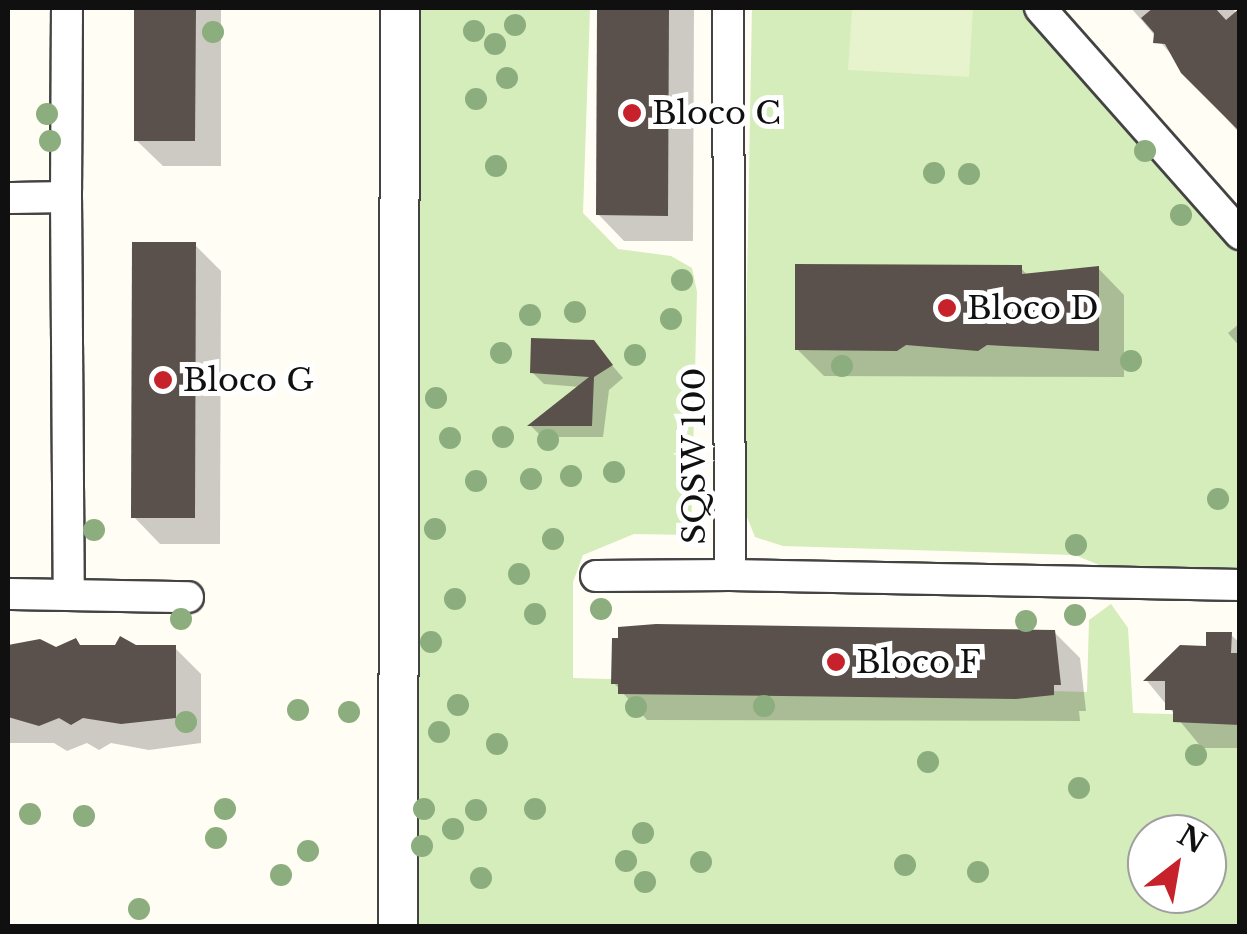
<!DOCTYPE html>
<style>
body{margin:0}
#map{position:relative;width:1247px;height:934px;overflow:hidden;background:#fffdf4;font-family:"Libre Baskerville",serif}
div>[style]{position:absolute}
.green>*{inset:0;background:#d5ecbb}
.pitch>*{inset:0;background:#e6f3cd}
.shadow>*{inset:0;background:#0003}
.building>*{inset:0;background:#5a514c}
.roads{filter:drop-shadow(2px 0 #434343) drop-shadow(-2px 0 #434343) drop-shadow(0 2px #434343) drop-shadow(0 -2px #434343)}
.minor>*{height:30px;margin:-15px;padding:0 15px;transform-origin:15px;border-radius:15px;background:#fff}
.tertiary>*{height:38px;margin:-19px;padding:0 19px;transform-origin:19px;border-radius:19px;background:#fff}
.trees>*{width:22px;height:22px;margin:-11px;border-radius:50%;background:#8cad7e}
.dots>*{width:28px;height:28px;translate:-50% -50%;box-sizing:border-box;border:5px solid #fff;border-radius:50%}
span{translate:-50% -50%;white-space:nowrap;text-align:center;line-height:1.15;-webkit-text-stroke:10px #fff;paint-order:stroke}
.poi-label{font-size:32px;color:#101010}
.left{translate:0 -50%;text-align:left}
.street-label{font-size:32px;color:#101010}
.frame{position:absolute;inset:0;border:10px solid #101010;pointer-events:none}
.north{position:absolute;left:1127px;top:814px;width:100px;height:100px;box-sizing:border-box;background:#fff;border:2px solid #9f9f9f;border-radius:50%;rotate:31deg;font-size:28px;font-weight:700;line-height:40px;text-align:center;color:#101010}
.north::after{content:'';display:block;margin:auto;width:35px;height:45px;background:#c7222b;clip-path:polygon(50% 0,100% 100%,50% 72%,0 100%)}
</style>
<div id="map">
<div class="green">
<i style="clip-path:polygon(evenodd,416px 8px,590px 8px,583px 213px,618px 249px,671px 256px,692px 268px,697px 292px,691px 535px,634px 534px,583px 555px,573px 582px,573px 678px,1087px 692px,1089px 620px,1111px 604px,1128px 628px,1133px 713px,1239px 716px,1239px 926px,410px 926px,416px 8px,1147px 834px,1207px 834px,1207px 894px,1147px 894px,1147px 834px)"></i>
<i style="clip-path:polygon(752px 8px,1031px 8px,1239px 251px,1239px 574px,1116px 572px,1075px 555px,783px 546px,755px 537px,743px 507px)"></i>
</div>
<div class="pitch">
<i style="clip-path:polygon(852px 8px,973px 8px,969px 77px,848px 70px)"></i>
</div>
<div class="shadow">
<i style="clip-path:polygon(137px 8px,221px 8px,221px 166px,163px 166px,136px 140px)"></i>
<i style="clip-path:polygon(599px 8px,694px 8px,693px 241px,624px 241px,598px 214px)"></i>
<i style="clip-path:polygon(1131px 8px,1232px 8px,1240px 17px,1240px 134px)"></i>
<i style="clip-path:polygon(194px 244px,221px 271px,220px 544px,160px 544px,134px 517px)"></i>
<i style="clip-path:polygon(1021px 268px,1028px 276px,1098px 268px,1124px 295px,1124px 377px,824px 376px,797px 349px)"></i>
<i style="clip-path:polygon(1240px 323px,1240px 347px,1228px 333px)"></i>
<i style="clip-path:polygon(593px 343px,623px 378px,609px 390px,603px 437px,542px 437px,531px 426px,580px 387px,544px 384px,532px 372px)"></i>
<i style="clip-path:polygon(1016px 629px,1054px 632px,1080px 658px,1086px 711px,1079px 711px,1080px 721px,647px 720px,614px 683px,620px 630px)"></i>
<i style="clip-path:polygon(1231px 635px,1240px 643px,1240px 748px,1202px 748px,1147px 681px,1181px 648px,1208px 648px)"></i>
<i style="clip-path:polygon(8px 647px,175px 648px,201px 674px,201px 743px,149px 750px,111px 743px,99px 750px,87px 743px,67px 751px,54px 743px,8px 743px)"></i>
</div>
<div class="building">
<i style="clip-path:polygon(134px 8px,196px 8px,195px 141px,134px 141px)"></i>
<i style="clip-path:polygon(597px 8px,669px 8px,668px 216px,596px 215px)"></i>
<i style="clip-path:polygon(1153px 8px,1215px 8px,1226px 20px,1240px 8px,1240px 132px,1181px 73px,1165px 44px,1153px 43px,1154px 33px,1141px 18px)"></i>
<i style="clip-path:polygon(132px 242px,196px 242px,195px 518px,131px 518px)"></i>
<i style="clip-path:polygon(795px 264px,1022px 265px,1022px 274px,1099px 266px,1099px 351px,987px 345px,978px 351px,906px 345px,897px 351px,795px 350px)"></i>
<i style="clip-path:polygon(531px 338px,594px 340px,613px 365px,594px 377px,592px 426px,527px 426px,589px 377px,530px 373px)"></i>
<i style="clip-path:polygon(656px 624px,1055px 630px,1061px 685px,1054px 685px,1054px 695px,1016px 699px,618px 694px,618px 684px,611px 684px,612px 638px,618px 638px,618px 627px)"></i>
<i style="clip-path:polygon(1206px 632px,1232px 632px,1231px 653px,1240px 653px,1240px 725px,1173px 722px,1173px 710px,1165px 710px,1165px 681px,1143px 681px,1180px 645px,1206px 646px)"></i>
<i style="clip-path:polygon(120px 636px,136px 645px,176px 645px,176px 718px,121px 724px,83px 718px,71px 725px,59px 718px,39px 726px,8px 717px,8px 645px,40px 639px,56px 647px,76px 638px,80px 645px,115px 645px)"></i>
</div>
<div class="roads">
<div class="minor">
<i style="left:728px;top:8px;width:567px;rotate:89.8deg"></i>
<i style="left:730px;top:575px;width:510px;rotate:1.12deg"></i>
<i style="left:1040px;top:8px;width:302px;rotate:48.5deg"></i>
<i style="left:66px;top:197px;width:398px;rotate:89.6deg"></i>
<i style="left:8px;top:198px;width:58px;rotate:-1deg"></i>
<i style="left:66px;top:197px;width:189px;rotate:-89.7deg"></i>
<i style="left:596px;top:576px;width:134px;rotate:-0.4deg"></i>
<i style="left:8px;top:594px;width:180px;rotate:1deg"></i>
</div>
<div class="tertiary">
<i style="left:398px;top:926px;width:918px;rotate:-89.88deg"></i>
</div>
</div>
<div class="trees">
<i style="left:515px;top:25px"></i>
<i style="left:474px;top:31px"></i>
<i style="left:213px;top:32px"></i>
<i style="left:495px;top:44px"></i>
<i style="left:507px;top:78px"></i>
<i style="left:476px;top:99px"></i>
<i style="left:47px;top:114px"></i>
<i style="left:50px;top:141px"></i>
<i style="left:1145px;top:151px"></i>
<i style="left:496px;top:166px"></i>
<i style="left:934px;top:173px"></i>
<i style="left:969px;top:174px"></i>
<i style="left:1181px;top:215px"></i>
<i style="left:682px;top:280px"></i>
<i style="left:575px;top:312px"></i>
<i style="left:530px;top:315px"></i>
<i style="left:671px;top:319px"></i>
<i style="left:501px;top:353px"></i>
<i style="left:635px;top:355px"></i>
<i style="left:1131px;top:361px"></i>
<i style="left:842px;top:366px"></i>
<i style="left:436px;top:398px"></i>
<i style="left:503px;top:437px"></i>
<i style="left:450px;top:438px"></i>
<i style="left:548px;top:440px"></i>
<i style="left:614px;top:472px"></i>
<i style="left:571px;top:476px"></i>
<i style="left:531px;top:479px"></i>
<i style="left:476px;top:481px"></i>
<i style="left:1218px;top:499px"></i>
<i style="left:435px;top:529px"></i>
<i style="left:94px;top:530px"></i>
<i style="left:553px;top:539px"></i>
<i style="left:1076px;top:545px"></i>
<i style="left:519px;top:574px"></i>
<i style="left:455px;top:599px"></i>
<i style="left:601px;top:609px"></i>
<i style="left:535px;top:614px"></i>
<i style="left:1075px;top:615px"></i>
<i style="left:181px;top:619px"></i>
<i style="left:1026px;top:621px"></i>
<i style="left:431px;top:642px"></i>
<i style="left:458px;top:705px"></i>
<i style="left:764px;top:706px"></i>
<i style="left:636px;top:707px"></i>
<i style="left:298px;top:710px"></i>
<i style="left:349px;top:712px"></i>
<i style="left:186px;top:722px"></i>
<i style="left:439px;top:732px"></i>
<i style="left:497px;top:744px"></i>
<i style="left:1196px;top:755px"></i>
<i style="left:928px;top:762px"></i>
<i style="left:1079px;top:788px"></i>
<i style="left:225px;top:809px"></i>
<i style="left:424px;top:809px"></i>
<i style="left:535px;top:809px"></i>
<i style="left:476px;top:810px"></i>
<i style="left:30px;top:814px"></i>
<i style="left:84px;top:816px"></i>
<i style="left:453px;top:829px"></i>
<i style="left:643px;top:833px"></i>
<i style="left:216px;top:838px"></i>
<i style="left:422px;top:846px"></i>
<i style="left:308px;top:851px"></i>
<i style="left:626px;top:861px"></i>
<i style="left:701px;top:862px"></i>
<i style="left:905px;top:865px"></i>
<i style="left:978px;top:872px"></i>
<i style="left:281px;top:875px"></i>
<i style="left:481px;top:878px"></i>
<i style="left:645px;top:882px"></i>
<i style="left:139px;top:909px"></i>
</div>
<div class="dots">
<i style="left:632px;top:113px;background:#c7222b"></i>
<i style="left:947px;top:308px;background:#c7222b"></i>
<i style="left:163px;top:380px;background:#c7222b"></i>
<i style="left:836px;top:662px;background:#c7222b"></i>
</div>
<div class="poi-label">
<span class="left" style="left:652px;top:113px">Bloco C</span>
<span class="left" style="left:967px;top:308px">Bloco D</span>
<span class="left" style="left:183px;top:380px">Bloco G</span>
<span class="left" style="left:856px;top:662px">Bloco F</span>
</div>
<div class="street-label">
<span style="left:694px;top:456px;rotate:-90deg">SQSW 100</span>
</div>
<div class="frame"></div>
<div class="north">N</div>
</div>
